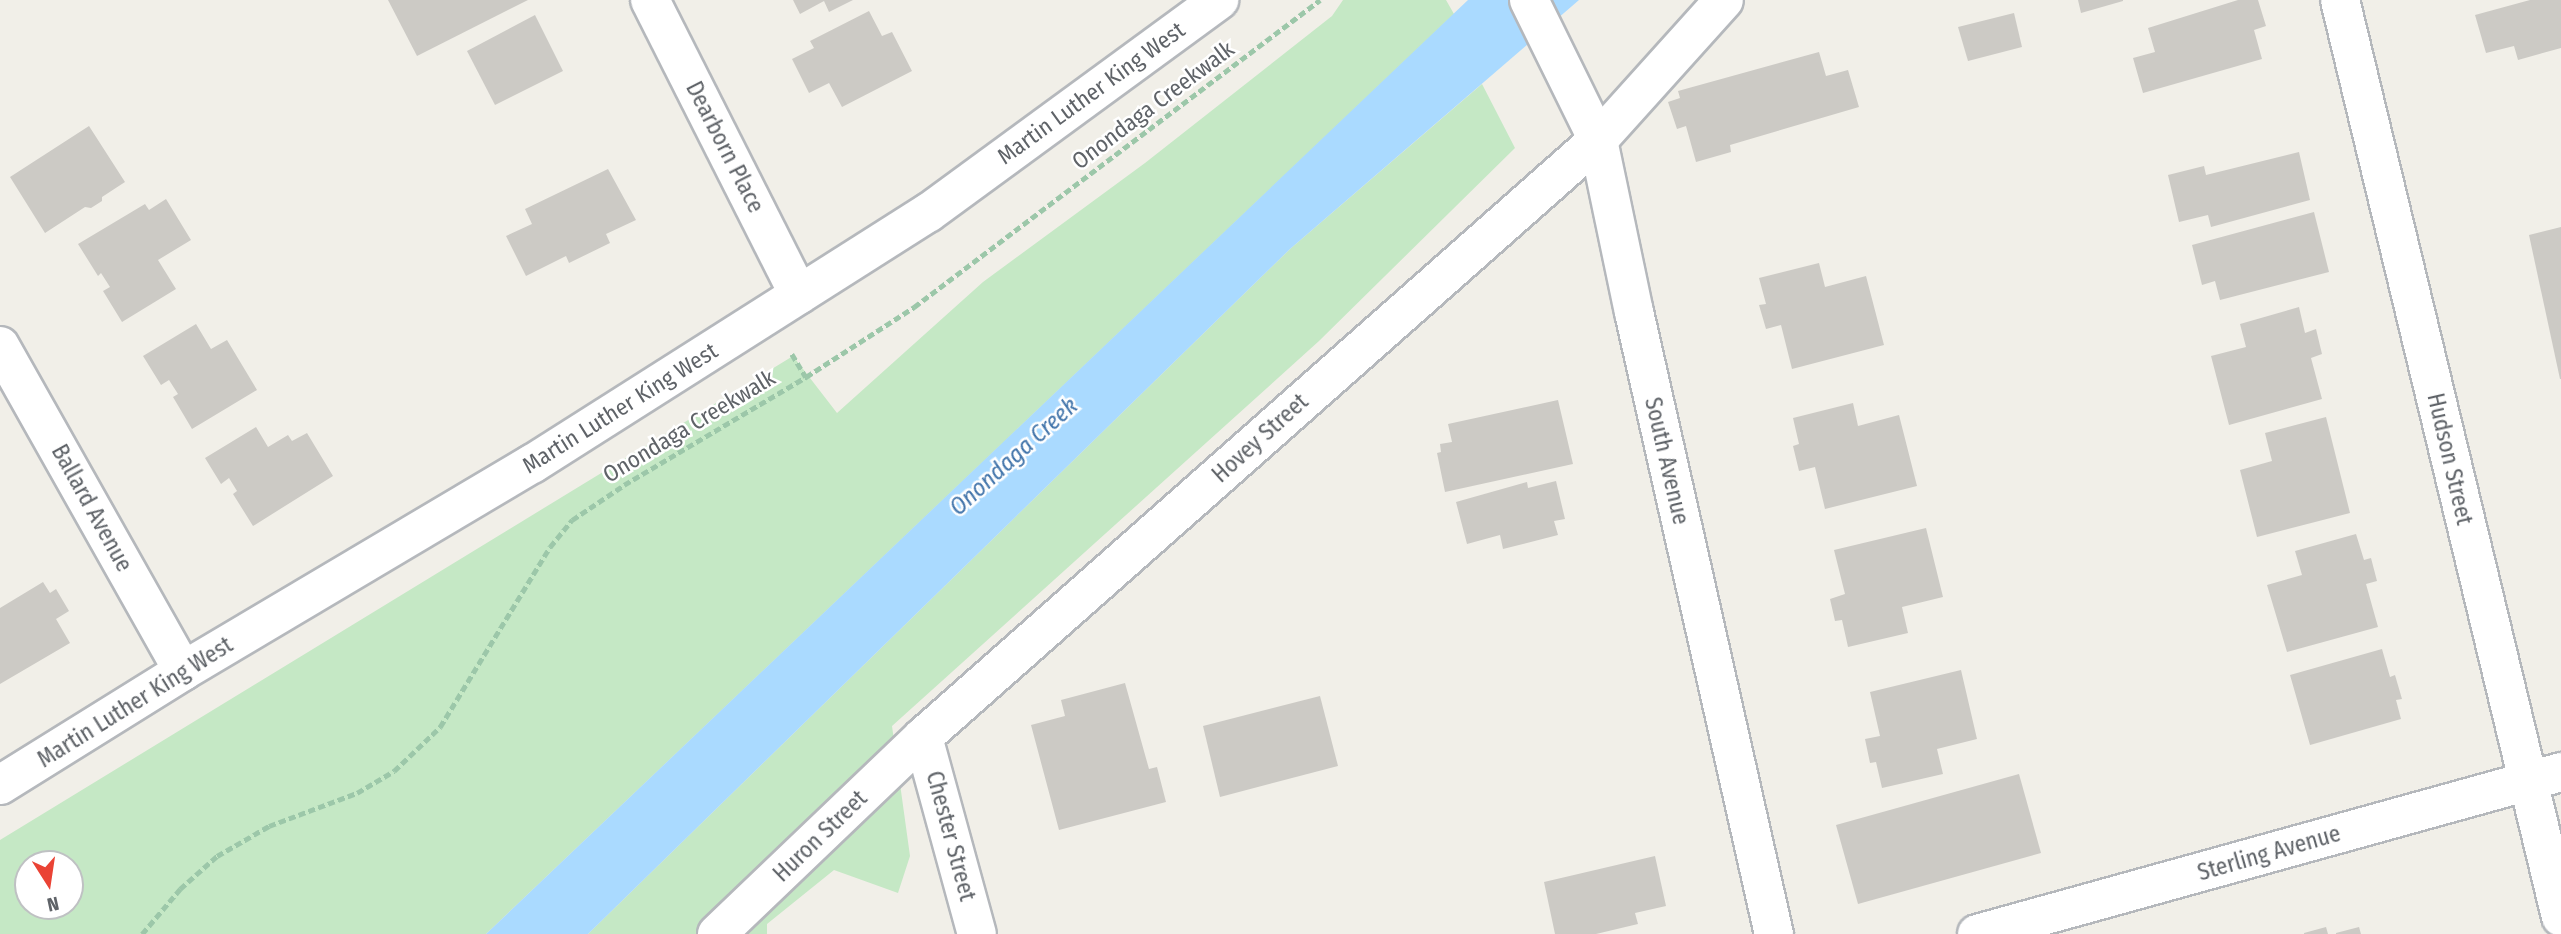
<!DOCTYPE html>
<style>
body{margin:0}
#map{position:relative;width:2561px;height:934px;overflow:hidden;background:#f1efe8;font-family:"Fira Sans Condensed",sans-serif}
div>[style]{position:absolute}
.green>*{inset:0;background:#c5e8c5}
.water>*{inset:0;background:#aadaff}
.building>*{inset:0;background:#cccac5}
.path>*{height:4.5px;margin-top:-2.25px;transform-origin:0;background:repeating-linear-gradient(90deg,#9cc7a9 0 7px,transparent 0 10.5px)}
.roads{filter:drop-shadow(2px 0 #b5b8bc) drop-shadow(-2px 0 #b5b8bc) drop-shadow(0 2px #b5b8bc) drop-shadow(0 -2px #b5b8bc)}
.minor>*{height:38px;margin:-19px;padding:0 19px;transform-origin:19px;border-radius:19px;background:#fff}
.secondary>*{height:38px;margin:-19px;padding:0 19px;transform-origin:19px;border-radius:19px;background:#fff}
span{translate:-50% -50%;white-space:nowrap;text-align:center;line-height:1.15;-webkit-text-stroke:5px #fff;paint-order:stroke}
.street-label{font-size:23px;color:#5f6368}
.water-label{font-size:24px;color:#4174aa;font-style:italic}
.north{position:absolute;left:14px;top:850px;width:70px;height:70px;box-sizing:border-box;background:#fff;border:2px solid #bfc1c3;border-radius:50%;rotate:168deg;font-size:19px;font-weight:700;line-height:28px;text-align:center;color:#5f6368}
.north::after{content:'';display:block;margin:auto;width:24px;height:32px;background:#ea4335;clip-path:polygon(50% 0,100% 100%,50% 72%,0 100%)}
</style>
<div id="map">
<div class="green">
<i style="clip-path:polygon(evenodd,1343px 0,1446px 0,1454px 14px,486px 934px,0 934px,0 840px,793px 356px,837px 413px,983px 282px,1145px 163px,1332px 16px,1343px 0,28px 864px,70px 864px,70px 906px,28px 906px,28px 864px)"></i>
<i style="clip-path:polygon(1482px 84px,1515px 148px,1319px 341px,892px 726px,910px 856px,898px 893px,834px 870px,767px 924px,767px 934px,588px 934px,1290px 249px)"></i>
</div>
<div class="water">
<i style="clip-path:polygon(1468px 0,1579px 0,1290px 249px,588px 934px,486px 934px)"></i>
</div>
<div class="building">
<i style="clip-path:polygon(388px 0,528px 0,417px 56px)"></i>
<i style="clip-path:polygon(793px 0,853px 0,829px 12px,824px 1px,800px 14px)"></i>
<i style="clip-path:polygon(2078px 0,2123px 0,2123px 1px,2081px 13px)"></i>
<i style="clip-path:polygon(2238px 0,2258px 0,2266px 26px,2254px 30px,2262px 59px,2143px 93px,2133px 58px,2155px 52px,2148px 28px)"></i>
<i style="clip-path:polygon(2530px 0,2561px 0,2561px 48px,2518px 60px,2514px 46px,2486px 53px,2475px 15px)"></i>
<i style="clip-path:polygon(869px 11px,882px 36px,892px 32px,912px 71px,842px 107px,829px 83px,809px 93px,792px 59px,814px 48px,810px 41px)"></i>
<i style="clip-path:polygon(2014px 13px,2022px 47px,1968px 61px,1958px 27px)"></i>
<i style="clip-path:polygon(535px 15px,563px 71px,495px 105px,467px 51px)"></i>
<i style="clip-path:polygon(1819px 52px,1826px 76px,1848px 70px,1859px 107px,1730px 145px,1731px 152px,1696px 162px,1686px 126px,1677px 129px,1668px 102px,1680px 98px,1678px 91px)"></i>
<i style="clip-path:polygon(89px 126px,125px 182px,102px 197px,102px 201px,91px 208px,85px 207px,45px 233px,10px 177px)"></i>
<i style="clip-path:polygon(2299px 152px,2310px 200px,2211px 227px,2208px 215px,2179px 222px,2168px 175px,2204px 166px,2206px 175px)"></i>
<i style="clip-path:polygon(608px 169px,636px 220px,606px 234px,610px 243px,569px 263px,566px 256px,526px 276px,506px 236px,532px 224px,525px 209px)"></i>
<i style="clip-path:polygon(166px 199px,191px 240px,158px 260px,176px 289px,122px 322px,103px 291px,110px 287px,101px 273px,98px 276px,78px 244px,145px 204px,149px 210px)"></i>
<i style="clip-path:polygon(2314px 212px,2329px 272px,2220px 300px,2215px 281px,2202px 285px,2192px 245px)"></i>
<i style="clip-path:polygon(2561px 227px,2561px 379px,2560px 379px,2529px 235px)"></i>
<i style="clip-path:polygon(1819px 263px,1825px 287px,1866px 276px,1884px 345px,1792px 369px,1781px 325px,1766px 329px,1759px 305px,1766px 304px,1759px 278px)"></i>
<i style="clip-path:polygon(2299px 307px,2305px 333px,2316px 329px,2322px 354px,2311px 358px,2322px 399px,2229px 425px,2211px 356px,2246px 347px,2240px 324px)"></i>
<i style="clip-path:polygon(196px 324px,211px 349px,227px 340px,257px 390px,192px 429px,173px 397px,178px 394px,169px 380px,161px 385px,143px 356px)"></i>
<i style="clip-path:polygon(1558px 400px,1573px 464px,1445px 492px,1437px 453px,1441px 452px,1440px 444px,1452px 442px,1448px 424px)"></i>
<i style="clip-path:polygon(1853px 403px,1858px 426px,1899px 415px,1917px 486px,1825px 509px,1815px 467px,1799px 471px,1793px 446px,1799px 444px,1793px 418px)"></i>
<i style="clip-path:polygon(2326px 417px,2350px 513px,2257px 537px,2240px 470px,2272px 461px,2265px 433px)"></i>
<i style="clip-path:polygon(256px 427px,268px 447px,288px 435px,292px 441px,307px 433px,333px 476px,253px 526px,233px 494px,237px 491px,229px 478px,221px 484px,205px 458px)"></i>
<i style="clip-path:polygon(1556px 481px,1565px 519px,1554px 521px,1558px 535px,1503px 549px,1500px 535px,1467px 544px,1456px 502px,1527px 482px,1528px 488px)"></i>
<i style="clip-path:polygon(1926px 528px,1943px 597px,1902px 607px,1908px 633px,1848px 647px,1842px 620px,1835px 621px,1830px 599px,1845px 594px,1834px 550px)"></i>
<i style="clip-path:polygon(2356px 534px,2364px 560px,2371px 558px,2377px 581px,2366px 584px,2378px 627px,2287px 652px,2267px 585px,2302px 575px,2295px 551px)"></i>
<i style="clip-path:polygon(43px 582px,50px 593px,56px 589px,69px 611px,56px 619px,70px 643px,0 684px,0 608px)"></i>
<i style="clip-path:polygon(2382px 649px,2390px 677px,2395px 675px,2402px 699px,2396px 700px,2401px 719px,2310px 745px,2290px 675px)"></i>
<i style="clip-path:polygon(1961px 670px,1977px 739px,1937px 749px,1943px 774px,1882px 788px,1876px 762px,1870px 763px,1865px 739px,1880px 736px,1870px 692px)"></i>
<i style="clip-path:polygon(1125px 683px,1149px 769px,1157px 767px,1166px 802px,1059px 830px,1031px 725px,1065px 716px,1061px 700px)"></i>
<i style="clip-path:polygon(1320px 696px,1338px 766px,1220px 797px,1203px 726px)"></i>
<i style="clip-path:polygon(2019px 774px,2041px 853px,1858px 904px,1836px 825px)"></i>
<i style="clip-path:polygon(1655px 856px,1666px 906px,1635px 913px,1638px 924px,1596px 934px,1555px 934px,1544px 882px)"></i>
<i style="clip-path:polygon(2326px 927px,2328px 934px,2304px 934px,2304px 933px)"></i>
<i style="clip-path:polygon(2359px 927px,2361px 934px,2336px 934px,2336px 933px)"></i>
</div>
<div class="path">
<i style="left:792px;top:354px;width:27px;rotate:59deg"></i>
<i style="left:142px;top:934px;width:59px;rotate:-49.8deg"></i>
<i style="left:180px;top:889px;width:50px;rotate:-41.7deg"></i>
<i style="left:217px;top:856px;width:60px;rotate:-30deg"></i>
<i style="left:269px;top:826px;width:94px;rotate:-20.6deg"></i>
<i style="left:357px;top:793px;width:43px;rotate:-30.7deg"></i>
<i style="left:394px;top:771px;width:64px;rotate:-43.7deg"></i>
<i style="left:440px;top:727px;width:211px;rotate:-58.6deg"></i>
<i style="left:550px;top:547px;width:35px;rotate:-51deg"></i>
<i style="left:572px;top:520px;width:63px;rotate:-33.9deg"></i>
<i style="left:624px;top:485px;width:212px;rotate:-30.7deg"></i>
<i style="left:806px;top:377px;width:129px;rotate:-32.9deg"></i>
<i style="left:914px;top:307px;width:509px;rotate:-37.1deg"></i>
</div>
<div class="roads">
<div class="minor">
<i style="left:650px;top:0;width:330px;rotate:63.2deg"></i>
<i style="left:2340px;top:0;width:943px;rotate:76.45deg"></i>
<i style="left:0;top:346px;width:373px;rotate:60.6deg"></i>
<i style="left:923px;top:737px;width:204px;rotate:74.7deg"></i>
<i style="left:0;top:785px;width:216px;rotate:-31.9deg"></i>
<i style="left:183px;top:671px;width:406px;rotate:-30.7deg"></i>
<i style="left:532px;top:464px;width:469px;rotate:-32.4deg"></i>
<i style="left:928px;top:213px;width:361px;rotate:-36.2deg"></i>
<i style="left:717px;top:934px;width:285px;rotate:-43.7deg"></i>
<i style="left:923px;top:737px;width:901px;rotate:-41.49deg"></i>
<i style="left:1598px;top:140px;width:188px;rotate:-48deg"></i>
<i style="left:1977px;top:934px;width:606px;rotate:-15.5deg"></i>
</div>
<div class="secondary">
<i style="left:1529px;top:0;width:156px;rotate:63.8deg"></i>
<i style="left:1598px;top:140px;width:176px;rotate:78.2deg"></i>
<i style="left:1634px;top:312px;width:638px;rotate:77.32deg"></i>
</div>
</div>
<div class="street-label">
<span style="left:1091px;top:93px;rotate:-36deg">Martin Luther King West</span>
<span style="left:1153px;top:105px;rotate:-37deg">Onondaga Creekwalk</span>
<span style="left:725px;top:147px;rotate:63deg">Dearborn Place</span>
<span style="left:620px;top:408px;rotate:-32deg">Martin Luther King West</span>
<span style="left:689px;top:426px;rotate:-31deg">Onondaga Creekwalk</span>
<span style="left:1260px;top:438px;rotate:-42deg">Hovey Street</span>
<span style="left:2450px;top:459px;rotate:77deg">Hudson Street</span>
<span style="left:1667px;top:461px;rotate:77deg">South Avenue</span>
<span style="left:92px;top:508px;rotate:61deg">Ballard Avenue</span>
<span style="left:135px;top:702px;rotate:-32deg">Martin Luther King West</span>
<span style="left:820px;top:836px;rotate:-44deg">Huron Street</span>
<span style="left:951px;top:836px;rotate:75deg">Chester Street</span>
<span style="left:2269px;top:853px;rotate:-16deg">Sterling Avenue</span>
</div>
<div class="water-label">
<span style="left:1014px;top:457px;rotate:-42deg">Onondaga Creek</span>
</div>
<div class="north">N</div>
</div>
